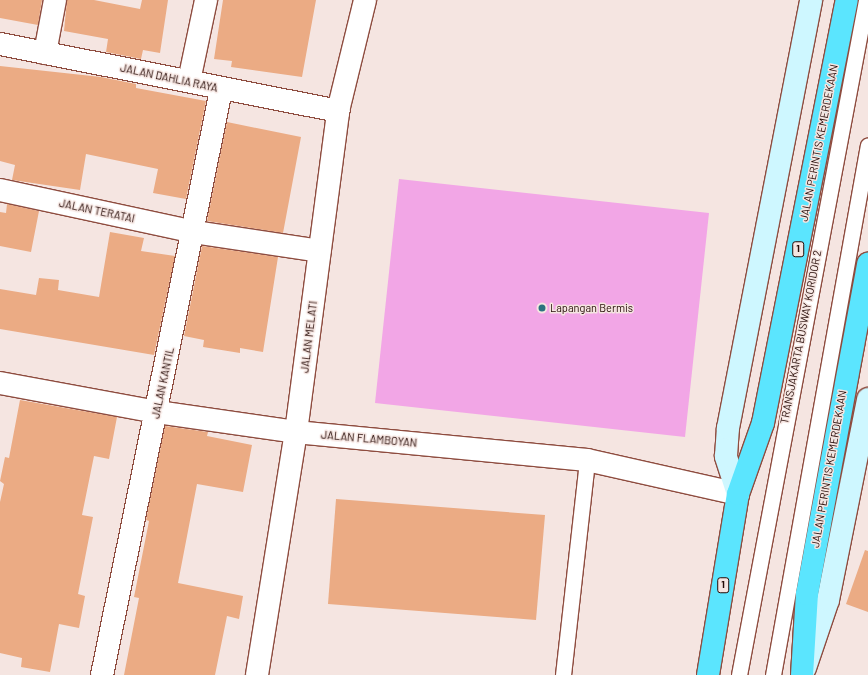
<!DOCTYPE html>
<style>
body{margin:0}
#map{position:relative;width:868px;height:675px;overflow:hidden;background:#f5e5e1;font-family:Barlow,sans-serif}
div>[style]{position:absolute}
.green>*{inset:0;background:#f2a6e6}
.building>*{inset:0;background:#ebab84}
.roads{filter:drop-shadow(1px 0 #8e4c3f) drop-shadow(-1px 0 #8e4c3f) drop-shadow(0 1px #8e4c3f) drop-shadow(0 -1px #8e4c3f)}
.lane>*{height:15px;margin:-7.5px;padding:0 7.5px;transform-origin:7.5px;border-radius:7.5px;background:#fff}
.street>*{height:22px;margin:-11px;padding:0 11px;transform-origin:11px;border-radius:11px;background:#fff}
.secondary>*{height:22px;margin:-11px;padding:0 11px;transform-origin:11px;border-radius:11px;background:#cef7ff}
.highway>*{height:22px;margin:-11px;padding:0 11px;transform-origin:11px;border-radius:11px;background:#5be5fe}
.dots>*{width:11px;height:11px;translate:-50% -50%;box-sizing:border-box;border:2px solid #f5e5e1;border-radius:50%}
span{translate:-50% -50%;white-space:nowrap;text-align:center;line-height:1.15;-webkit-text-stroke:3px #f5e5e1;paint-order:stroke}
.shield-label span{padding:1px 3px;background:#f5e5e1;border:1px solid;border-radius:3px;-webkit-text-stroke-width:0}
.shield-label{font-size:10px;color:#240a06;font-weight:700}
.street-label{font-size:11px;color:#240a06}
.poi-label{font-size:11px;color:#240a06}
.left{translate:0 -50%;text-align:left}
</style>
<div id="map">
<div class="green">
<i style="clip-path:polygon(399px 179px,709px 213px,685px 437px,375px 403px)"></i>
</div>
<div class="building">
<i style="clip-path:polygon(0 0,42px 0,38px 25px,0 18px)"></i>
<i style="clip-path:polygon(67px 0,94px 0,140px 9px,142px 0,168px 0,160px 53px,143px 50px,141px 59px,106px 52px,108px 39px,64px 31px)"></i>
<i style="clip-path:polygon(223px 0,316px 0,302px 77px,231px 67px,232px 61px,214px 59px)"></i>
<i style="clip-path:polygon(0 66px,101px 77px,136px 84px,136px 88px,206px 101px,186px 199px,153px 193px,158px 169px,86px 154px,80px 190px,12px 180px,15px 165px,0 161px)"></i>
<i style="clip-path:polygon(227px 122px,301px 137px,283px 233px,207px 221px)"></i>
<i style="clip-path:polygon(7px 204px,39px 211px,31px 252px,0 246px,0 212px,6px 213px)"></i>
<i style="clip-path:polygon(110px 232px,144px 238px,141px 251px,175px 256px,154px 355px,0 329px,0 289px,36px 295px,39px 278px,59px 280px,58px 290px,99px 297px)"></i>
<i style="clip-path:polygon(202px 246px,278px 257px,263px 352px,240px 348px,240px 353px,203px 347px,204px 340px,184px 336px)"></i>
<i style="clip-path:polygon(20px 400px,117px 417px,109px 459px,94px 456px,82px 515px,93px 517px,78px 594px,85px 596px,79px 628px,59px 624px,50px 672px,21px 667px,22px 658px,0 653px,0 502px,4px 484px,0 481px,5px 457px,9px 458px)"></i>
<i style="clip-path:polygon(165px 426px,208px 432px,207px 436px,252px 445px,243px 492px,197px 484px,178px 583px,243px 596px,239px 619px,227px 616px,215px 675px,124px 675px,139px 598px,134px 597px,149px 521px,146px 520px)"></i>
<i style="clip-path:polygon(336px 499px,545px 515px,536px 620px,328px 604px)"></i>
<i style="clip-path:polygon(865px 550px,868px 551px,868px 612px,846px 604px)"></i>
</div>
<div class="roads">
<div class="lane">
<i style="left:563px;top:675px;width:216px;rotate:-83.6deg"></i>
<i style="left:739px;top:675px;width:687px;rotate:-79.34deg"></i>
<i style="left:773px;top:675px;width:538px;rotate:-79.84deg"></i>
</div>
<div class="street">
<i style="left:0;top:44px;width:345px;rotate:11.2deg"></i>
<i style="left:45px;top:53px;width:54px;rotate:-79.3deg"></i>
<i style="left:189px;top:81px;width:83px;rotate:-78.1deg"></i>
<i style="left:0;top:190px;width:198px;rotate:12.2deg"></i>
<i style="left:194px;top:232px;width:127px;rotate:8.6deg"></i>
<i style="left:0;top:383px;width:160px;rotate:10.5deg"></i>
<i style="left:157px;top:412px;width:140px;rotate:8.2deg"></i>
<i style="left:296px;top:432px;width:292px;rotate:5.5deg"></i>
<i style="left:587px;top:460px;width:155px;rotate:12.7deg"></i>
<i style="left:102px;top:675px;width:597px;rotate:-78.5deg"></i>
<i style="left:257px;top:675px;width:246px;rotate:-80.9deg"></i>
<i style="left:296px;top:432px;width:324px;rotate:-82.5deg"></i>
<i style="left:338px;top:111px;width:114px;rotate:-76.3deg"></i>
</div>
<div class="secondary">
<i style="left:738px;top:494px;width:40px;rotate:-108deg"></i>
<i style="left:726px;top:456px;width:28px;rotate:-86deg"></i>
<i style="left:728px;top:428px;width:436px;rotate:-79deg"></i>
<i style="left:805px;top:668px;width:72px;rotate:-71.3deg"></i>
<i style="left:828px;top:600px;width:205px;rotate:-78.7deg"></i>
</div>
<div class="highway">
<i style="left:708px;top:675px;width:183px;rotate:-80.6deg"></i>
<i style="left:738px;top:494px;width:75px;rotate:-70.6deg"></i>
<i style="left:763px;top:423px;width:431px;rotate:-78.8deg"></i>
<i style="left:802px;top:675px;width:81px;rotate:-86.5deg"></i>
<i style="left:807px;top:594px;width:336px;rotate:-79.5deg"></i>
</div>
</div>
<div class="dots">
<i style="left:542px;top:308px;background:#2b727f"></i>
</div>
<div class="shield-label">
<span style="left:798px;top:249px">1</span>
<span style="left:723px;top:585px">1</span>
</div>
<div class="street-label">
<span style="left:169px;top:78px;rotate:12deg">JALAN DAHLIA RAYA</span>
<span style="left:819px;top:143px;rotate:-79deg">JALAN PERINTIS KEMERDEKAAN</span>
<span style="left:97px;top:211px;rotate:12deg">JALAN TERATAI</span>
<span style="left:309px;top:337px;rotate:-83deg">JALAN MELATI</span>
<span style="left:801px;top:337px;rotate:-79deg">TRANSJAKARTA BUSWAY KORIDOR 2</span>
<span style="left:163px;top:383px;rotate:-78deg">JALAN KANTIL</span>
<span style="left:369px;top:439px;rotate:5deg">JALAN FLAMBOYAN</span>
<span style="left:829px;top:469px;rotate:-80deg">JALAN PERINTIS KEMERDEKAAN</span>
</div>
<div class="poi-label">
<span class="left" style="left:550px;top:308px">Lapangan Bermis</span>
</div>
</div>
